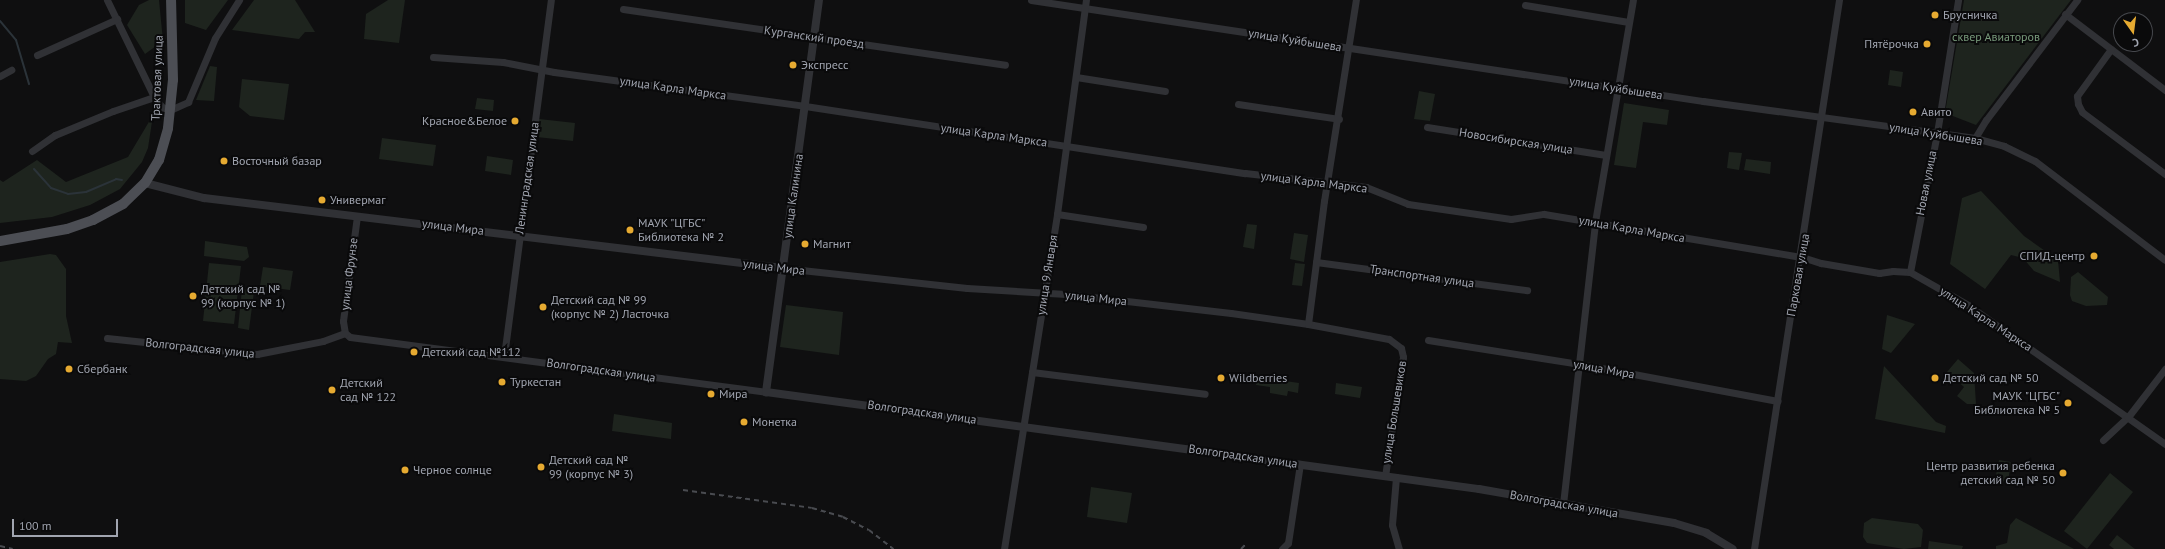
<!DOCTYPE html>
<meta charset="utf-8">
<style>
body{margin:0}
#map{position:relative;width:2165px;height:549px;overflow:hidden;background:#0f0f10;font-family:"PT Sans",sans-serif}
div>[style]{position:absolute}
.green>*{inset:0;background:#1e241e}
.stream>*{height:2px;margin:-1px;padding:0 1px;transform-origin:1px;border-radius:1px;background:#2b3339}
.minor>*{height:7px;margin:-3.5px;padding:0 3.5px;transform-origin:3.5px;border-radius:3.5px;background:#303135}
.tertiary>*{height:8px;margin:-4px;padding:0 4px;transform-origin:4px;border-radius:4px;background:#303135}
.primary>*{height:10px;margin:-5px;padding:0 5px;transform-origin:5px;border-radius:5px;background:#4c4e54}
.rail>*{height:2px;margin-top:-1px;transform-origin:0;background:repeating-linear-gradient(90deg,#494b50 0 5px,transparent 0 9px)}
.dots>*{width:11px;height:11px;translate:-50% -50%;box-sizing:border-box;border:2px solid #0a0a0b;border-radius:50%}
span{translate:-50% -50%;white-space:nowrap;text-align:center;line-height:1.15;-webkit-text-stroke:4px #0a0a0b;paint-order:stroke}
.poi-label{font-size:12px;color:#a1a5b0}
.left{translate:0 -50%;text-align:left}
.right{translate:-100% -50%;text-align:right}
.street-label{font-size:12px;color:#a1a5b0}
.park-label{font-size:12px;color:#789a7b}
.north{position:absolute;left:2113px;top:12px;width:40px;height:40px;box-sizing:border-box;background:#0a0a0b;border:1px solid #46484d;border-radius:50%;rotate:166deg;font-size:11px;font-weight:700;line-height:16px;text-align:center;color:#a1a5b0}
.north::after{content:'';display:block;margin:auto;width:14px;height:18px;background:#e6aa31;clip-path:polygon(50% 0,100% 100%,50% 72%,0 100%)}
.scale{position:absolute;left:12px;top:519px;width:106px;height:18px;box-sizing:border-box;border:2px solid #a1a5b0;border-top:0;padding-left:5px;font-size:12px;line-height:14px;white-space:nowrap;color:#a1a5b0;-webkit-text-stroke:3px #0a0a0b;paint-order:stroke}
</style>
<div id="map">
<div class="green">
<i style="clip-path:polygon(149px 0,159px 0,163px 41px,145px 54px,127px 25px,139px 5px)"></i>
<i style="clip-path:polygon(185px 0,228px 0,206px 30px,185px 23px)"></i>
<i style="clip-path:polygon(254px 0,295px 0,315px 32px,305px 32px,299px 39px,232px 30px)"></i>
<i style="clip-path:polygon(388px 0,405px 0,399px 43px,364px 39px,366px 14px)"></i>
<i style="clip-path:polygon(1964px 0,2071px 0,1976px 125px,1945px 113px)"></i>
<i style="clip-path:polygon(210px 66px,217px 67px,214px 101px,196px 100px)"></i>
<i style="clip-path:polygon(1890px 70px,1903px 72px,1901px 87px,1888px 85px)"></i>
<i style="clip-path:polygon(242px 79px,289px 84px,284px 120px,250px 116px,239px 107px)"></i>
<i style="clip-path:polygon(1419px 91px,1435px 94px,1430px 121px,1414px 119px)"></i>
<i style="clip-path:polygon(477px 98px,494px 100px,493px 111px,475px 109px)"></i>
<i style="clip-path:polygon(1624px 103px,1669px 110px,1667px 125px,1643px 122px,1636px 168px,1614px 165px)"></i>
<i style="clip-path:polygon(153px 115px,148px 148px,142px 162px,120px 189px,90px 205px,52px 217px,0 223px,0 180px,3px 182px,37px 160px,66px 182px,128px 157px)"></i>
<i style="clip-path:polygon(539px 119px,575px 123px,573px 141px,537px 137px)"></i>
<i style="clip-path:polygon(382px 138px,436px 145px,433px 166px,379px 159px)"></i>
<i style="clip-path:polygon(1729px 152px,1742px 153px,1739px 170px,1727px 168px)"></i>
<i style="clip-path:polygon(487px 156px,513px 160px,511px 175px,485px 171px)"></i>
<i style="clip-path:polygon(1746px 159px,1771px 162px,1770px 174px,1744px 170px)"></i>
<i style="clip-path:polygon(1981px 191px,2024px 236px,2058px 260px,2060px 282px,2034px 271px,2023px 258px,2011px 255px,1985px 289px,1950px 264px,1962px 198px)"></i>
<i style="clip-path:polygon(1247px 224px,1257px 225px,1254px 249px,1243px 247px)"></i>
<i style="clip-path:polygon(1294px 233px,1308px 235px,1304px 262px,1290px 259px)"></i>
<i style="clip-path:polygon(205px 241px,247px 247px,249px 257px,244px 261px,204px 256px)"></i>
<i style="clip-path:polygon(50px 254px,56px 255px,66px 269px,66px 316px,72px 343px,58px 342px,56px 354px,48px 359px,36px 376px,26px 381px,0 379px,0 262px)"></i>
<i style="clip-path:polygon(209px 263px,241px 266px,234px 324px,203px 321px)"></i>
<i style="clip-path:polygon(1295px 263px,1305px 264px,1302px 286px,1292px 285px)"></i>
<i style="clip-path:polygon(263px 267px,293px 271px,290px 290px,260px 286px)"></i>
<i style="clip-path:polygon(2078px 272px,2108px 297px,2107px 305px,2086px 306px,2072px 301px,2070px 295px,2071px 277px)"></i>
<i style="clip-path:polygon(242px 289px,254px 291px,249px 330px,238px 328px)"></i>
<i style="clip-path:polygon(786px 305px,843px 312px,839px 355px,780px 347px)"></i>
<i style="clip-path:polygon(1887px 315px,1915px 324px,1891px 353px,1882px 349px)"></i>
<i style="clip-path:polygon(1958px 359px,1974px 373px,1976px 404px,1967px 404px,1957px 396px,1964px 387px,1947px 372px)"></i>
<i style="clip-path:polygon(1884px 366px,1936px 422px,1946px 426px,1945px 433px,1875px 419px)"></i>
<i style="clip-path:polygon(1257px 377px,1299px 383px,1298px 393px,1288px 391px,1287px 396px,1270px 393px,1270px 387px,1256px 385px)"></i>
<i style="clip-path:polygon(1336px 383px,1362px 387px,1360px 398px,1335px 394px)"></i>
<i style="clip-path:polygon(614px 414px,672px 423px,671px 439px,612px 431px)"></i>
<i style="clip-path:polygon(1999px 460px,2011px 462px,2008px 482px,1995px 480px)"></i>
<i style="clip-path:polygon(2110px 473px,2133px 492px,2087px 549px,2064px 531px)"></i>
<i style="clip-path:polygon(1091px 487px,1132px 493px,1127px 523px,1087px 517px)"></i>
<i style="clip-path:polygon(1872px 518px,1918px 524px,1923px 530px,1921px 547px,1904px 549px,1867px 543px,1863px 537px,1864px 523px)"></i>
<i style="clip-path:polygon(2016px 518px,2074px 549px,1996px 549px,1996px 546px,2007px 543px,2010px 525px)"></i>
<i style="clip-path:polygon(2117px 535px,2135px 549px,2114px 549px,2109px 545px)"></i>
<i style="clip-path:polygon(1929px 541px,1963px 546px,1962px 549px,1928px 549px)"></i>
</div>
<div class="stream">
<i style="left:0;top:21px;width:25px;rotate:50deg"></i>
<i style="left:16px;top:40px;width:46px;rotate:73.5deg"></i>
<i style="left:34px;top:169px;width:25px;rotate:48deg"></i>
<i style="left:51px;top:188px;width:18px;rotate:19deg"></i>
<i style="left:68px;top:194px;width:18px;rotate:-6deg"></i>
<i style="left:86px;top:192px;width:33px;rotate:-23deg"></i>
<i style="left:116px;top:179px;width:6px;rotate:9deg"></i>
</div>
<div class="minor">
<i style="left:107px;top:0;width:108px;rotate:64.1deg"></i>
<i style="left:154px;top:97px;width:13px;rotate:51deg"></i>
<i style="left:162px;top:107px;width:9px;rotate:21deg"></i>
<i style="left:170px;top:110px;width:20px;rotate:-24deg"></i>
<i style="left:188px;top:102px;width:69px;rotate:-67.1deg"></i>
<i style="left:215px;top:38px;width:45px;rotate:-57.7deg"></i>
<i style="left:1031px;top:0;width:680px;rotate:8.55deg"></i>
<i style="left:1703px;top:101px;width:275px;rotate:7.7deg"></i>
<i style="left:1975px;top:138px;width:30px;rotate:15deg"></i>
<i style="left:2004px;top:146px;width:34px;rotate:26deg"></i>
<i style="left:2035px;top:161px;width:163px;rotate:37.3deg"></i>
<i style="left:1525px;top:5px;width:105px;rotate:9.3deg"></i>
<i style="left:623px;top:9px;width:386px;rotate:8.3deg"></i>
<i style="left:2065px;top:14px;width:126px;rotate:37.2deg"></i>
<i style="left:2111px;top:49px;width:58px;rotate:125.9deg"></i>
<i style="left:2077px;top:96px;width:8px;rotate:83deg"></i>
<i style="left:2078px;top:104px;width:9px;rotate:63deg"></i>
<i style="left:2082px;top:112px;width:104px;rotate:36.8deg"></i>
<i style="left:37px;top:55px;width:88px;rotate:-24.2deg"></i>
<i style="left:433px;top:57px;width:70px;rotate:4.1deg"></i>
<i style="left:503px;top:62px;width:52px;rotate:11.1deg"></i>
<i style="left:554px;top:72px;width:253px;rotate:7.7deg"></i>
<i style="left:805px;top:106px;width:445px;rotate:8.7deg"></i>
<i style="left:1245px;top:173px;width:122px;rotate:6.6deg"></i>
<i style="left:1366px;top:187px;width:45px;rotate:22deg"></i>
<i style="left:1408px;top:204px;width:104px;rotate:8.3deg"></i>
<i style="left:1511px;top:219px;width:33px;rotate:-9deg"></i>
<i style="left:1544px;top:214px;width:262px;rotate:9.5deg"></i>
<i style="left:1802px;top:257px;width:20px;rotate:18deg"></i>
<i style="left:1821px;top:263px;width:59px;rotate:9.8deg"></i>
<i style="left:1879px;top:273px;width:14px;rotate:-8deg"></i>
<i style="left:1893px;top:271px;width:17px;rotate:3deg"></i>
<i style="left:1910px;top:272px;width:67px;rotate:29.6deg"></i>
<i style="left:1968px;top:305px;width:241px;rotate:35.2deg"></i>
<i style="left:0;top:76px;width:13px;rotate:-29deg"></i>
<i style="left:1076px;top:77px;width:90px;rotate:8.9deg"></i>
<i style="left:1238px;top:104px;width:102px;rotate:8.4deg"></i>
<i style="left:1427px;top:127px;width:181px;rotate:8.9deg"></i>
<i style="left:1975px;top:138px;width:21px;rotate:-59deg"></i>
<i style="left:1986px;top:120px;width:151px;rotate:-52.8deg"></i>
<i style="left:32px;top:151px;width:28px;rotate:-35deg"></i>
<i style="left:55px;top:135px;width:63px;rotate:-22.5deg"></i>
<i style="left:113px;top:111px;width:43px;rotate:-18.9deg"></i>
<i style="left:1057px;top:214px;width:87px;rotate:8.6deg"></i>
<i style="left:357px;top:216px;width:106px;rotate:97.6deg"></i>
<i style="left:343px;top:321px;width:12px;rotate:81deg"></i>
<i style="left:345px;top:333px;width:6px;rotate:39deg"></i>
<i style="left:350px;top:337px;width:420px;rotate:7.5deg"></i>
<i style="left:1316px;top:262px;width:213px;rotate:7.6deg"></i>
<i style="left:783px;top:268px;width:185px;rotate:6.2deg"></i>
<i style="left:967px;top:288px;width:99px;rotate:3.5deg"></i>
<i style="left:1066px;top:294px;width:166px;rotate:6.6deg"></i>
<i style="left:1231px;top:313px;width:78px;rotate:8.1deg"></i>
<i style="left:1308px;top:324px;width:82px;rotate:10.5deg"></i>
<i style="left:1389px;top:339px;width:15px;rotate:37deg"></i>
<i style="left:1401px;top:348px;width:9px;rotate:77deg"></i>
<i style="left:1403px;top:357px;width:120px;rotate:98.6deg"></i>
<i style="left:1910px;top:272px;width:142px;rotate:-79deg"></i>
<i style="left:1937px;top:133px;width:135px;rotate:-81deg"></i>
<i style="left:1308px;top:324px;width:124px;rotate:-82.6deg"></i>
<i style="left:1324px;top:201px;width:204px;rotate:-81deg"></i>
<i style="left:107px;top:338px;width:151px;rotate:6.1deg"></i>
<i style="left:257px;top:354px;width:67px;rotate:-11.1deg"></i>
<i style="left:323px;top:341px;width:23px;rotate:-20deg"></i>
<i style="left:1428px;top:340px;width:154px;rotate:9deg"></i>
<i style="left:1580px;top:364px;width:201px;rotate:10.6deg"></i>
<i style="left:504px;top:356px;width:359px;rotate:-82.5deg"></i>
<i style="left:1032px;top:372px;width:174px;rotate:7.2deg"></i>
<i style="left:2103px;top:440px;width:34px;rotate:-43deg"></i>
<i style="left:2128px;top:417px;width:61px;rotate:-52.4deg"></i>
<i style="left:1396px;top:477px;width:48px;rotate:94.8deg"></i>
<i style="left:1392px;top:525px;width:25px;rotate:74deg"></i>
<i style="left:1563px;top:504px;width:284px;rotate:-83.5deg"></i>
<i style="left:1595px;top:222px;width:225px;rotate:-80.3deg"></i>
<i style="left:1004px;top:549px;width:339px;rotate:-81deg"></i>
<i style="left:1057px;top:214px;width:216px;rotate:-82.3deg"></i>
<i style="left:1282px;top:549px;width:8px;rotate:-45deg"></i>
<i style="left:1288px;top:543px;width:80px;rotate:-81.4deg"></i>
<i style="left:1754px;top:549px;width:556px;rotate:-81.2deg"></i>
</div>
<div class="tertiary">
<i style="left:819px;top:0;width:396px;rotate:97.7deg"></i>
<i style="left:766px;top:392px;width:720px;rotate:7.75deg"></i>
<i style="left:1479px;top:489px;width:198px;rotate:9.9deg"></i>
<i style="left:1674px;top:523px;width:34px;rotate:17deg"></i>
<i style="left:1706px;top:533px;width:31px;rotate:31deg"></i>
<i style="left:145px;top:183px;width:61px;rotate:14.3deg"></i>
<i style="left:204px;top:198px;width:583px;rotate:6.89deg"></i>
</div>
<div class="primary">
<i style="left:0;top:241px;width:68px;rotate:-10.2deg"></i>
<i style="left:67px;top:229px;width:28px;rotate:-19deg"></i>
<i style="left:93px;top:220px;width:34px;rotate:-28deg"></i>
<i style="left:123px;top:204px;width:30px;rotate:-44deg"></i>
<i style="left:145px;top:183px;width:27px;rotate:-59deg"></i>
<i style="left:159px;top:160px;width:33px;rotate:-74deg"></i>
<i style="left:168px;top:128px;width:48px;rotate:-84.1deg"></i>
<i style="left:173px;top:80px;width:80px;rotate:-91.4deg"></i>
</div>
<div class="rail">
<i style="left:683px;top:490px;width:130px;rotate:7.9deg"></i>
<i style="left:812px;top:508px;width:32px;rotate:16deg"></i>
<i style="left:843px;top:517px;width:29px;rotate:27deg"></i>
<i style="left:869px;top:530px;width:31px;rotate:38deg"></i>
<i style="left:0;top:546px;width:13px;rotate:13deg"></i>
<i style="left:1241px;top:549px;width:7px;rotate:-45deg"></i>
</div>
<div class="dots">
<i style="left:1935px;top:15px;background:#e6aa31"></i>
<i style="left:1927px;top:44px;background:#e6aa31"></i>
<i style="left:793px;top:65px;background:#e6aa31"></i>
<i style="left:1913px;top:112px;background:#e6aa31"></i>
<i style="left:515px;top:121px;background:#e6aa31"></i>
<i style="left:224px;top:161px;background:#e6aa31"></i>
<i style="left:322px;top:200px;background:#e6aa31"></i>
<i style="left:630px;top:230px;background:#e6aa31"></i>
<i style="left:805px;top:244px;background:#e6aa31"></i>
<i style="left:2094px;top:256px;background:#e6aa31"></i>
<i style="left:193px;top:296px;background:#e6aa31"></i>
<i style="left:543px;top:307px;background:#e6aa31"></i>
<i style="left:414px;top:352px;background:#e6aa31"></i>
<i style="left:69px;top:369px;background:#e6aa31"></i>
<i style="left:1221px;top:378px;background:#e6aa31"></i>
<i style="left:1935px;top:378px;background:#e6aa31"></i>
<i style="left:502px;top:382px;background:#e6aa31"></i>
<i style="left:332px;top:390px;background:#e6aa31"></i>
<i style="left:711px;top:394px;background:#e6aa31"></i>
<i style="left:2068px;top:403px;background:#e6aa31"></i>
<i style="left:744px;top:422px;background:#e6aa31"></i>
<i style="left:541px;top:467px;background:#e6aa31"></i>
<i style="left:405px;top:470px;background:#e6aa31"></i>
<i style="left:2063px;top:473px;background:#e6aa31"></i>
</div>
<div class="poi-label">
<span class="left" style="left:1943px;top:15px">Брусничка</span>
<span class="right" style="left:1919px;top:44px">Пятёрочка</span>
<span class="left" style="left:801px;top:65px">Экспресс</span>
<span class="left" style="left:1921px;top:112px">Авито</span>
<span class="right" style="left:507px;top:121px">Красное&amp;Белое</span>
<span class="left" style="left:232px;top:161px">Восточный базар</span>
<span class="left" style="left:330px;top:200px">Универмаг</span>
<span class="left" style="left:638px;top:230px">МАУК "ЦГБС"<br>Библиотека № 2</span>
<span class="left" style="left:813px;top:244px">Магнит</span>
<span class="right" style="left:2085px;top:256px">СПИД-центр</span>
<span class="left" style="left:201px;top:296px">Детский сад №<br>99 (корпус № 1)</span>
<span class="left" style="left:551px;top:307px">Детский сад № 99<br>(корпус № 2) Ласточка</span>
<span class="left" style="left:422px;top:352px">Детский сад №112</span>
<span class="left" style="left:77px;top:369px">Сбербанк</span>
<span class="left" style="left:1229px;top:378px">Wildberries</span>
<span class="left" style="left:1943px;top:378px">Детский сад № 50</span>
<span class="left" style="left:510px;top:382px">Туркестан</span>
<span class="left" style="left:340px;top:390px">Детский<br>сад № 122</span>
<span class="left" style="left:719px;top:394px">Мира</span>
<span class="right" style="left:2060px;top:403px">МАУК "ЦГБС"<br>Библиотека № 5</span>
<span class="left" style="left:752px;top:422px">Монетка</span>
<span class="left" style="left:549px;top:467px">Детский сад №<br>99 (корпус № 3)</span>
<span class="right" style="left:2055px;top:473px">Центр развития ребенка<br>детский сад № 50</span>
<span class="left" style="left:413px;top:470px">Черное солнце</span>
</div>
<div class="street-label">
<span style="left:814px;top:37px;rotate:8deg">Курганский проезд</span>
<span style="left:1295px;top:40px;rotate:9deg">улица Куйбышева</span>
<span style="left:157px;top:78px;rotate:-88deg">Трактовая улица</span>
<span style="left:673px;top:88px;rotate:8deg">улица Карла Маркса</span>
<span style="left:1616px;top:88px;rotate:9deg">улица Куйбышева</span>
<span style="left:1936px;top:134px;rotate:9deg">улица Куйбышева</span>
<span style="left:994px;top:135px;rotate:8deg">улица Карла Маркса</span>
<span style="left:1516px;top:141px;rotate:9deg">Новосибирская улица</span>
<span style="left:527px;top:178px;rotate:-82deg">Ленинградская улица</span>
<span style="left:1314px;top:182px;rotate:7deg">улица Карла Маркса</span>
<span style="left:1926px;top:183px;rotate:-79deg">Новая улица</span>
<span style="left:793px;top:196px;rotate:-82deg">улица Калинина</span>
<span style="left:453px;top:227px;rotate:7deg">улица Мира</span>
<span style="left:1632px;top:229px;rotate:10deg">улица Карла Маркса</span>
<span style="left:774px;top:267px;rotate:7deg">улица Мира</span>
<span style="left:349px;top:274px;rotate:-83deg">улица Фрунзе</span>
<span style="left:1047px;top:275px;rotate:-81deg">улица 9 Января</span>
<span style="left:1798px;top:275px;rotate:-80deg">Парковая улица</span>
<span style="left:1422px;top:276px;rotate:8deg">Транспортная улица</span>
<span style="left:1096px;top:298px;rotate:6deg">улица Мира</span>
<span style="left:1986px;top:319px;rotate:33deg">улица Карла Маркса</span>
<span style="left:200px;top:348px;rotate:6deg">Волгоградская улица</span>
<span style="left:1604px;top:369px;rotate:10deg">улица Мира</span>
<span style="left:601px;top:370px;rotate:8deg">Волгоградская улица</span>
<span style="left:922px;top:412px;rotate:8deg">Волгоградская улица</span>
<span style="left:1394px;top:412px;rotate:-81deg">улица Большевиков</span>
<span style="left:1243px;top:456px;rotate:8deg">Волгоградская улица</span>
<span style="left:1564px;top:504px;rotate:10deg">Волгоградская улица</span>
</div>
<div class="park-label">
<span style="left:1996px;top:37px">сквер Авиаторов</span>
</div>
<div class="north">С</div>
<div class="scale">100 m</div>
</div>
